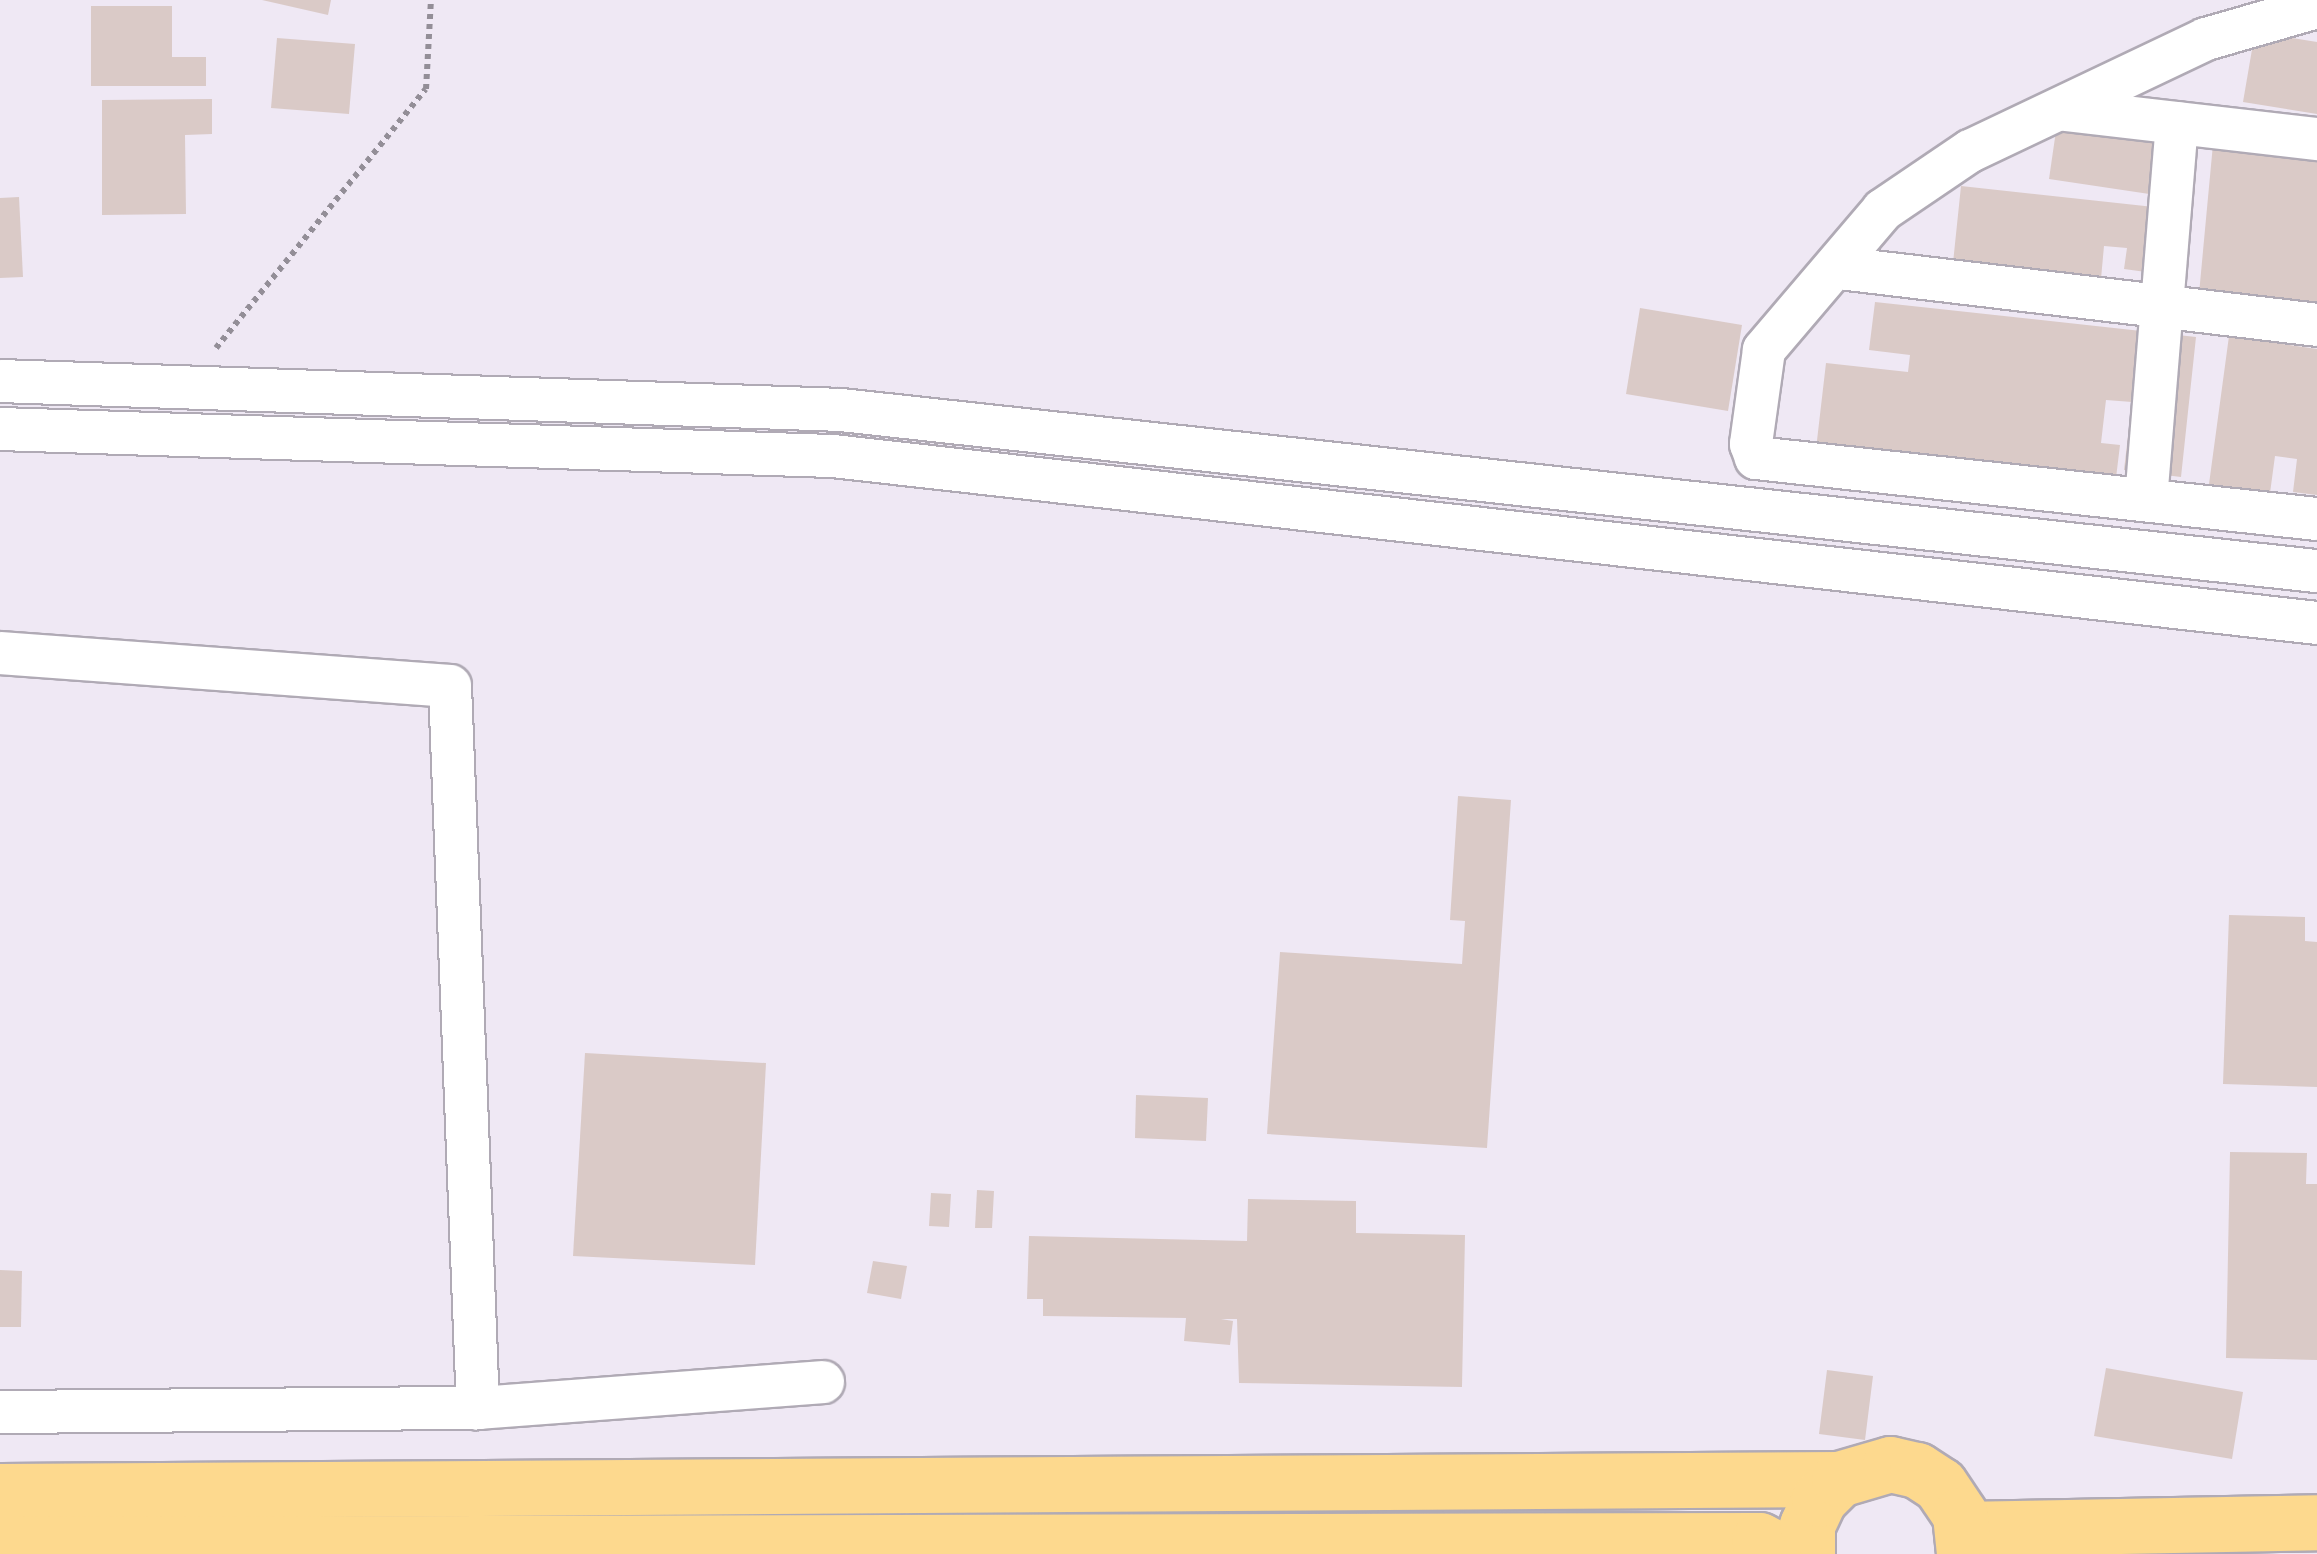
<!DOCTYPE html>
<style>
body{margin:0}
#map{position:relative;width:2317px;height:1554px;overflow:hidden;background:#efe8f4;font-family:"PT Sans Narrow",sans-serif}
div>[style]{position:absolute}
.building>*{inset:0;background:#dacac7}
.path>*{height:6px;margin-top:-3px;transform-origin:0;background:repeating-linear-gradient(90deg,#938e97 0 5px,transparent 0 10px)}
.roads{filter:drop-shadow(2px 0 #b0aab5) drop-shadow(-2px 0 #b0aab5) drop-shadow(0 2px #b0aab5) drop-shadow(0 -2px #b0aab5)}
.minor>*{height:42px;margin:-21px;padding:0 21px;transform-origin:21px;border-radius:21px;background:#fff}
.major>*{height:55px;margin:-27.5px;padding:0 27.5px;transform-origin:27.5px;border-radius:27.5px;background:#fdd98e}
span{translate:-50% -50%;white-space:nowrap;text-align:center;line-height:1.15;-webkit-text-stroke:8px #fff;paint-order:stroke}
</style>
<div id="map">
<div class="building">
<i style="clip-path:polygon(262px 0,331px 0,328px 15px)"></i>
<i style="clip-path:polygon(91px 6px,172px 6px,172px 57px,206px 57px,206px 86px,91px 86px)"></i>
<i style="clip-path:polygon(2255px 32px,2317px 42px,2317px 114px,2243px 102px)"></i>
<i style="clip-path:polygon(277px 38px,355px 44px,349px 114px,271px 108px)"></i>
<i style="clip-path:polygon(212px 99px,212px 134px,185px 135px,186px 214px,102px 215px,102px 100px)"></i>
<i style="clip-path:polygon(2058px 117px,2165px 133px,2156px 195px,2049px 179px)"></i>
<i style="clip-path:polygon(2213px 144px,2317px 155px,2317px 308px,2199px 294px)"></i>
<i style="clip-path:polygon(1961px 186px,2154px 207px,2146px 272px,2124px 269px,2127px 248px,2104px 246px,2101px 279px,1953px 263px)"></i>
<i style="clip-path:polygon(19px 197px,23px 277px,0 278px,0 198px)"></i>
<i style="clip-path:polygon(1875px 302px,2196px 337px,2181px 477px,2124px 470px,2132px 402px,2106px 400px,2101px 443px,2120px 445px,2116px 478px,1816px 449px,1826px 363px,1908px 372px,1910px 355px,1869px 350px)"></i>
<i style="clip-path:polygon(1640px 308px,1742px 325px,1728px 411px,1626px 394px)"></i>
<i style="clip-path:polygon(2229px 336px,2317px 349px,2317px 495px,2293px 492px,2297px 459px,2275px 456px,2270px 493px,2209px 484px)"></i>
<i style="clip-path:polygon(1458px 796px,1511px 800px,1487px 1148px,1267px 1134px,1280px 952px,1462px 964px,1465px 921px,1450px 920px)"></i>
<i style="clip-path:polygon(2229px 915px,2305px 917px,2305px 941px,2317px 942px,2317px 1087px,2223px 1084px)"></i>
<i style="clip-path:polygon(585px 1053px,766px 1063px,755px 1265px,573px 1256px)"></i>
<i style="clip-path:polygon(1136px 1095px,1208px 1098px,1206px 1141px,1135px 1138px)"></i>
<i style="clip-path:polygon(2230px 1152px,2307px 1153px,2306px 1184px,2317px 1184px,2317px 1360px,2226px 1358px)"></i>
<i style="clip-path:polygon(977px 1190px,994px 1191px,992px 1228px,975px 1228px)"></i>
<i style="clip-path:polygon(931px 1193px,951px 1194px,949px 1227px,929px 1226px)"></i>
<i style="clip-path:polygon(1248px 1199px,1356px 1201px,1356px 1233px,1465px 1235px,1462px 1387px,1239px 1383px,1237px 1319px,1221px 1319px,1233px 1321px,1230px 1345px,1184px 1341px,1186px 1318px,1043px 1316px,1043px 1299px,1027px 1299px,1029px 1236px,1247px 1241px)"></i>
<i style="clip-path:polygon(873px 1261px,907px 1266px,901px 1299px,867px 1293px)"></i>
<i style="clip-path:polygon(0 1270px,22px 1271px,21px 1327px,0 1327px)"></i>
<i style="clip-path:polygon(2106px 1368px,2243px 1392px,2232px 1459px,2094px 1436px)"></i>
<i style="clip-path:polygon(1827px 1370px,1873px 1376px,1865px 1440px,1819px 1434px)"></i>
</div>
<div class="path">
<i style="left:216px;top:348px;width:333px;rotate:-51deg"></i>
<i style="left:426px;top:89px;width:89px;rotate:-86.8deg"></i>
</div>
<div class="roads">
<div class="minor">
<i style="left:2317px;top:7px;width:116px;rotate:163.9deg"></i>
<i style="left:2206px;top:39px;width:261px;rotate:154.6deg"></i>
<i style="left:1970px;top:151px;width:105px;rotate:145.9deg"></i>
<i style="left:1883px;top:210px;width:184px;rotate:130.4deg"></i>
<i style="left:1764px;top:350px;width:95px;rotate:97.9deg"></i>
<i style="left:1751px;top:444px;width:15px;rotate:70deg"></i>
<i style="left:1756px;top:458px;width:564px;rotate:6.21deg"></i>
<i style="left:2065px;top:110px;width:254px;rotate:6.6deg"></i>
<i style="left:1840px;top:268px;width:480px;rotate:6.8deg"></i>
<i style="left:0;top:381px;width:841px;rotate:1.97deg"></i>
<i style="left:841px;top:410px;width:1485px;rotate:6.23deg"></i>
<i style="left:0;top:429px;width:833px;rotate:1.86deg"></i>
<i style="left:833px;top:456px;width:1493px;rotate:6.42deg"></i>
<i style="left:2146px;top:500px;width:378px;rotate:-85.3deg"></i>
<i style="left:0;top:653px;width:451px;rotate:4.2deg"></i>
<i style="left:450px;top:686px;width:723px;rotate:87.78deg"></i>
<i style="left:0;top:1412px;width:478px;rotate:-0.5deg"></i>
<i style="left:478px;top:1408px;width:346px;rotate:-4.3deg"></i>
</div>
<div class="major">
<i style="left:0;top:1491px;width:1839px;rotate:-0.37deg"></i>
<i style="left:1963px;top:1529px;width:354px;rotate:-1.1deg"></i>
<i style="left:0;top:1544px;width:1759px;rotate:-0.13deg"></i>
<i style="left:1759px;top:1540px;width:31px;rotate:27deg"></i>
<i style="left:1807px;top:1554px;width:29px;rotate:-90deg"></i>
<i style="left:1807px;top:1525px;width:29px;rotate:-65deg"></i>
<i style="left:1819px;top:1499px;width:28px;rotate:-45deg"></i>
<i style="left:1839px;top:1479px;width:53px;rotate:-16.4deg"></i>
<i style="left:1890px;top:1464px;width:28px;rotate:13deg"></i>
<i style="left:1917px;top:1470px;width:27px;rotate:33deg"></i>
<i style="left:1940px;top:1485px;width:36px;rotate:56deg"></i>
<i style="left:1960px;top:1515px;width:39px;rotate:84deg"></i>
</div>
</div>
</div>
